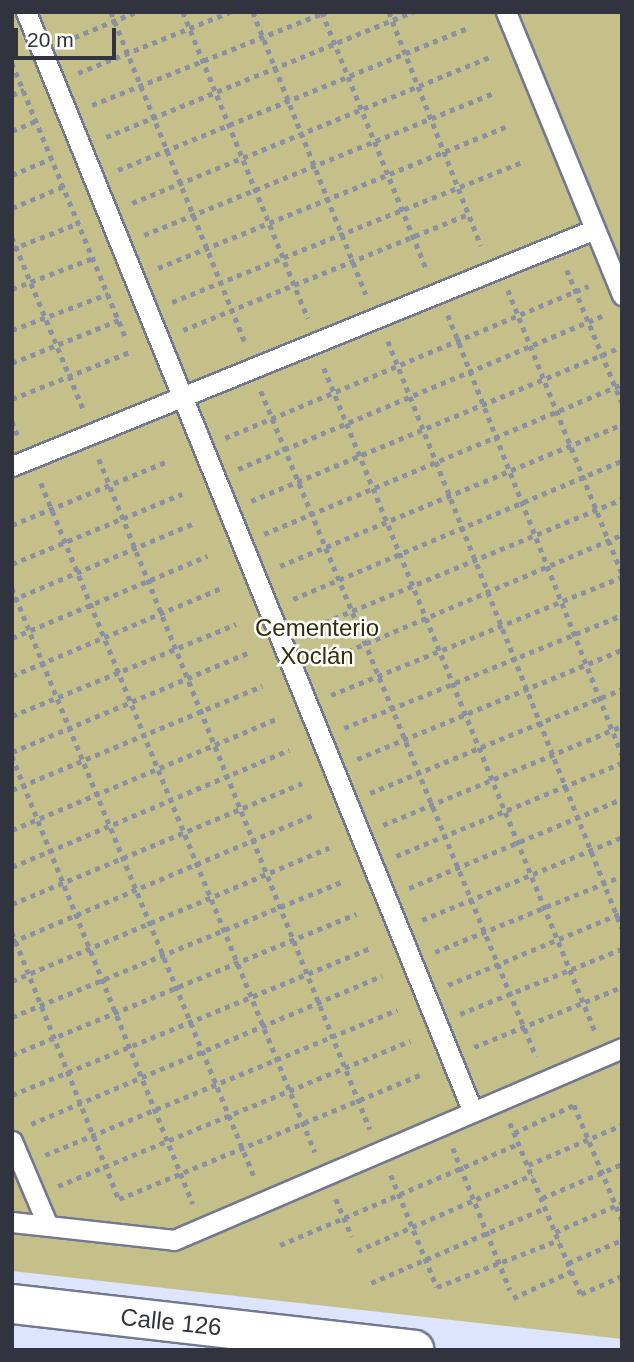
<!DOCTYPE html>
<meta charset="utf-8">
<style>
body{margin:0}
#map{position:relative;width:634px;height:1362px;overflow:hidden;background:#dce4fe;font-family:Helvetica,sans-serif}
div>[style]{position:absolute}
.green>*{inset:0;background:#c5c08a}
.path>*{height:4.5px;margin-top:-2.25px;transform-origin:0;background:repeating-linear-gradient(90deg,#8b91a3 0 5px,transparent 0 10px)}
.roads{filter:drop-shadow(2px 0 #71788f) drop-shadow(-2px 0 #71788f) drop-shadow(0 2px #71788f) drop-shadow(0 -2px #71788f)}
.service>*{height:19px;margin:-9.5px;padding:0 9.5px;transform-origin:9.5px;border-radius:9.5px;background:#fff}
.minor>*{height:38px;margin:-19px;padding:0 19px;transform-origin:19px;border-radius:19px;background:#fff}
span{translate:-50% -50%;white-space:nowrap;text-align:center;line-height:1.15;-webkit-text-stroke:5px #fff;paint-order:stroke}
.park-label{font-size:24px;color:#312e0a}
.street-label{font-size:24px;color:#31343e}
.frame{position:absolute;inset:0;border:14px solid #31343e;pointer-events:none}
.scale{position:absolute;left:14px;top:28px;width:102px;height:32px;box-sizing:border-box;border:4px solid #31343e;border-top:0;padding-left:9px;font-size:21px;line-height:24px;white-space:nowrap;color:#31343e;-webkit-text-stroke:5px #fff;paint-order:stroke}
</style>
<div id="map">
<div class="green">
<i style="clip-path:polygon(12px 12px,622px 12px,622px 1339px,12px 1271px)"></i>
</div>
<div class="path">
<i style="left:111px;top:12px;width:356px;rotate:67.9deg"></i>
<i style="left:183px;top:12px;width:331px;rotate:67.8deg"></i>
<i style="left:253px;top:12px;width:304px;rotate:68.2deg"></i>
<i style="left:322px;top:12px;width:279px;rotate:67.9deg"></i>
<i style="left:389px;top:12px;width:251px;rotate:68.5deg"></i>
<i style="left:65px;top:41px;width:77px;rotate:-22.2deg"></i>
<i style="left:12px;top:63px;width:300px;rotate:67.5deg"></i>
<i style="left:78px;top:73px;width:164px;rotate:-21.9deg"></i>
<i style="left:12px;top:95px;width:13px;rotate:-23deg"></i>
<i style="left:92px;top:105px;width:252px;rotate:-21.7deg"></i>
<i style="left:12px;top:131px;width:26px;rotate:-23deg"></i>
<i style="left:106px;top:137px;width:331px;rotate:-22.2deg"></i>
<i style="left:118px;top:170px;width:377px;rotate:-22.1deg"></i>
<i style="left:12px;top:175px;width:43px;rotate:-23deg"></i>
<i style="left:132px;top:203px;width:387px;rotate:-22.2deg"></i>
<i style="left:12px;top:208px;width:56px;rotate:-22.9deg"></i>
<i style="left:144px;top:235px;width:377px;rotate:-22.1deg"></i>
<i style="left:12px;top:237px;width:188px;rotate:67.5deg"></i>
<i style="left:12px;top:249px;width:72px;rotate:-21.2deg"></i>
<i style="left:158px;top:268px;width:377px;rotate:-22.1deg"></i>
<i style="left:567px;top:270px;width:144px;rotate:67.5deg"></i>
<i style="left:12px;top:289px;width:87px;rotate:-20.9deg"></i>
<i style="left:508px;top:290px;width:305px;rotate:68.1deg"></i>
<i style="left:172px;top:302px;width:377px;rotate:-21.8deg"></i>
<i style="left:448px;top:315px;width:473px;rotate:68.4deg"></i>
<i style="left:12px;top:330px;width:103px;rotate:-20.6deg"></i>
<i style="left:183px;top:330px;width:308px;rotate:-22.1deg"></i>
<i style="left:388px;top:341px;width:632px;rotate:68.27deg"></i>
<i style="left:12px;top:363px;width:115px;rotate:-21.9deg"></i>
<i style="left:324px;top:368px;width:716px;rotate:67.77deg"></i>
<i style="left:261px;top:391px;width:720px;rotate:67.53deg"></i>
<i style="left:12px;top:399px;width:129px;rotate:-21.8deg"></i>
<i style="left:12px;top:421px;width:16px;rotate:68deg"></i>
<i style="left:225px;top:438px;width:394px;rotate:-22.7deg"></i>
<i style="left:99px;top:459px;width:723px;rotate:67.98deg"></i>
<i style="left:238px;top:469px;width:395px;rotate:-22.8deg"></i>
<i style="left:41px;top:483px;width:723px;rotate:67.73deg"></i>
<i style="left:251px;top:501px;width:395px;rotate:-22.6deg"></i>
<i style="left:12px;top:525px;width:169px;rotate:-22.3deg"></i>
<i style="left:264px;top:534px;width:388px;rotate:-22.7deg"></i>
<i style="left:12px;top:564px;width:184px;rotate:-22.4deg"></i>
<i style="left:280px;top:566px;width:370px;rotate:-22.5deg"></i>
<i style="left:12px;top:588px;width:636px;rotate:67.63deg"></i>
<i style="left:293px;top:599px;width:357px;rotate:-22.8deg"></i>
<i style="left:12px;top:600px;width:198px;rotate:-22.9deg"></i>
<i style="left:306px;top:630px;width:342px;rotate:-22.5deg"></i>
<i style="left:12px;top:638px;width:212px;rotate:-22.8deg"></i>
<i style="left:320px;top:663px;width:328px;rotate:-23deg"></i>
<i style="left:12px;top:676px;width:227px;rotate:-22.8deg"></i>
<i style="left:331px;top:695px;width:314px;rotate:-22.1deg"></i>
<i style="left:12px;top:716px;width:242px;rotate:-22.3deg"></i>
<i style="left:344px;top:728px;width:300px;rotate:-22.1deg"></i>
<i style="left:12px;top:752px;width:255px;rotate:-22.8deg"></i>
<i style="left:12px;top:756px;width:483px;rotate:68deg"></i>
<i style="left:357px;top:759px;width:287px;rotate:-22.4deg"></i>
<i style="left:12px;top:790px;width:271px;rotate:-22.6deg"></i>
<i style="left:370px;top:793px;width:273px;rotate:-22.4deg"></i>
<i style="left:383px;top:825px;width:259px;rotate:-22.5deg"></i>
<i style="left:12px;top:830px;width:286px;rotate:-22.8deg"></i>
<i style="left:396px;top:856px;width:244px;rotate:-22.4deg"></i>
<i style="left:12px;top:867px;width:301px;rotate:-22.9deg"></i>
<i style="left:409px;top:888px;width:231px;rotate:-22.7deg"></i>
<i style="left:12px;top:904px;width:314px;rotate:-22.6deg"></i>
<i style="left:422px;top:920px;width:217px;rotate:-22.5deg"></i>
<i style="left:12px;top:932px;width:288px;rotate:68.2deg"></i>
<i style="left:119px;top:1199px;width:329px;rotate:-22.4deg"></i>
<i style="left:12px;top:942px;width:329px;rotate:-22.9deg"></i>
<i style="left:435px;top:952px;width:202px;rotate:-22.1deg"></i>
<i style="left:12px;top:981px;width:344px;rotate:-22.8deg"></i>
<i style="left:448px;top:985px;width:188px;rotate:-22.5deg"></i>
<i style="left:460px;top:1014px;width:175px;rotate:-21.9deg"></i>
<i style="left:12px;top:1017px;width:358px;rotate:-22.3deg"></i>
<i style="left:474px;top:1047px;width:160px;rotate:-22.1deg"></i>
<i style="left:12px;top:1055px;width:372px;rotate:-22.3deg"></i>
<i style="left:12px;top:1095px;width:387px;rotate:-22.3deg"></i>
<i style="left:510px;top:1123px;width:185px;rotate:67.5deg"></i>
<i style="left:581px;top:1294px;width:45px;rotate:-23.7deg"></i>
<i style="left:31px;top:1124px;width:381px;rotate:-22.9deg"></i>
<i style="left:514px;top:1133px;width:66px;rotate:-25deg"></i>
<i style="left:574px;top:1105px;width:125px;rotate:67.3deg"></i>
<i style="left:453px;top:1148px;width:153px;rotate:68.1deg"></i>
<i style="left:45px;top:1155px;width:381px;rotate:-22.4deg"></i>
<i style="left:528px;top:1165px;width:102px;rotate:-23.1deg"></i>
<i style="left:391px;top:1175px;width:121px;rotate:67.7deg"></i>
<i style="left:437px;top:1287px;width:131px;rotate:-21.1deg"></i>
<i style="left:58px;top:1186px;width:381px;rotate:-22.4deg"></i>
<i style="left:542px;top:1198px;width:87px;rotate:-23deg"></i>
<i style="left:336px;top:1199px;width:41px;rotate:67.2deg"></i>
<i style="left:555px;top:1232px;width:73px;rotate:-23.4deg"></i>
<i style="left:280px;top:1245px;width:259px;rotate:-23deg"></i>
<i style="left:357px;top:1251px;width:191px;rotate:-23.5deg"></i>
<i style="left:568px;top:1263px;width:59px;rotate:-23.1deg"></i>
<i style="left:371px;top:1283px;width:189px;rotate:-23.3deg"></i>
<i style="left:513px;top:1298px;width:65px;rotate:-24.6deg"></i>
</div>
<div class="roads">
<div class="service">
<i style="left:26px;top:12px;width:1185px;rotate:67.89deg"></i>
<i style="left:506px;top:12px;width:306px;rotate:67.7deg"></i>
<i style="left:12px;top:466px;width:629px;rotate:-22.12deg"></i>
<i style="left:12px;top:1141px;width:92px;rotate:67deg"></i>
<i style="left:12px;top:1222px;width:163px;rotate:6.3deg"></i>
<i style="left:174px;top:1240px;width:487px;rotate:-23.2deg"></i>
</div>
<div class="minor">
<i style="left:12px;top:1304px;width:405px;rotate:6.5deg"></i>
</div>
</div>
<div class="park-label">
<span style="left:317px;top:642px">Cementerio<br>Xoclán</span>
</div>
<div class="street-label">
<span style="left:171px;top:1322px;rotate:6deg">Calle 126</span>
</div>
<div class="frame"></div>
<div class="scale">20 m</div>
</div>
